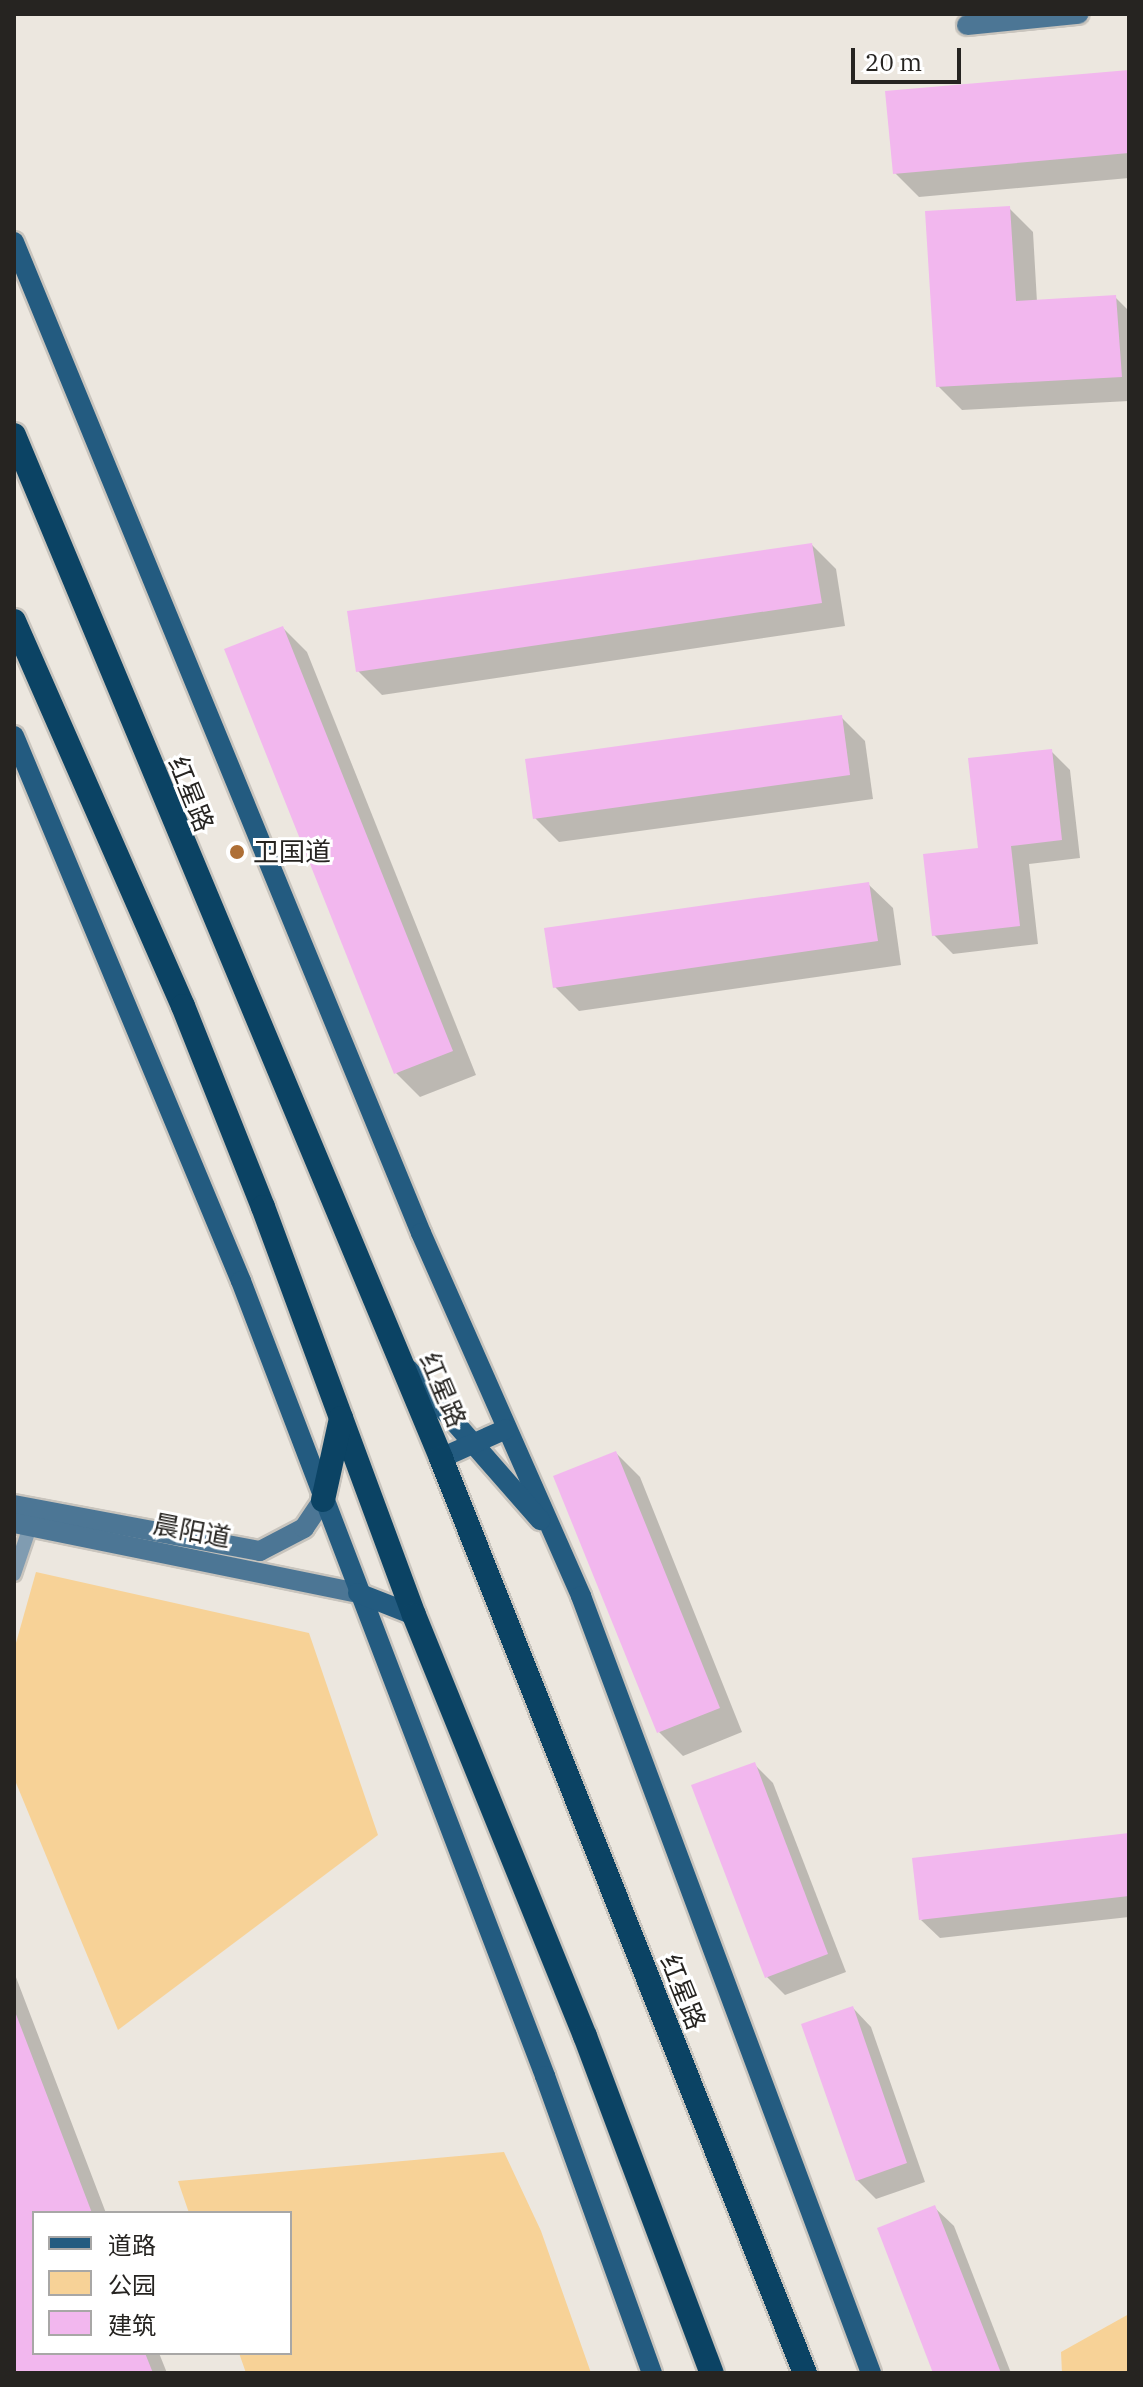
<!DOCTYPE html>
<meta charset="utf-8">
<style>
body{margin:0}
#map{position:relative;width:1143px;height:2387px;overflow:hidden;background:#ece7df;font-family:"IBM Plex Serif","Noto Sans SC",serif}
div>[style]{position:absolute}
.green>*{inset:0;background:#f7d297}
.shadow>*{inset:0;background:#0003}
.building>*{inset:0;background:#f2b7ee}
.roads{filter:drop-shadow(2px 0 #c8c4bd) drop-shadow(-2px 0 #c8c4bd) drop-shadow(0 2px #c8c4bd) drop-shadow(0 -2px #c8c4bd)}
.lane>*{height:14px;margin:-7px;padding:0 7px;transform-origin:7px;border-radius:7px;background:#809cb1}
.secondary>*{height:20px;margin:-10px;padding:0 10px;transform-origin:10px;border-radius:10px;background:#4c7695}
.primary>*{height:20px;margin:-10px;padding:0 10px;transform-origin:10px;border-radius:10px;background:#235b80}
.highway>*{height:24px;margin:-12px;padding:0 12px;transform-origin:12px;border-radius:12px;background:#0b4364}
.dots>*{width:22px;height:22px;translate:-50% -50%;box-sizing:border-box;border:4px solid #fff;border-radius:50%}
span{translate:-50% -50%;white-space:nowrap;text-align:center;line-height:1.15;-webkit-text-stroke:6px #fff;paint-order:stroke}
.street-label{font-size:26px;color:#262421}
.poi-label{font-size:26px;color:#262421}
.left{translate:0 -50%;text-align:left}
.frame{position:absolute;inset:0;border:16px solid #262421;pointer-events:none}
.legend{position:absolute;left:32px;top:2211px;width:260px;height:144px;box-sizing:border-box;background:#fff;border:2px solid #a8a7a6;margin:0;padding:10px 14px;list-style:none;font-size:24px;color:#262421}
.legend li{display:flex;align-items:center;gap:16px;height:40px}
.legend b{width:40px;border:2px solid #a8a7a6}
.scale{position:absolute;left:851px;top:48px;width:110px;height:36px;box-sizing:border-box;border:4px solid #262421;border-top:0;padding-left:10px;font-size:24px;line-height:28px;white-space:nowrap;color:#262421;-webkit-text-stroke:6px #fff;paint-order:stroke}
</style>
<div id="map">
<div class="green">
<i style="clip-path:polygon(36px 1572px,309px 1633px,378px 1835px,118px 2030px,14px 1778px,14px 1650px)"></i>
<i style="clip-path:polygon(504px 2152px,541px 2231px,591px 2373px,246px 2373px,239px 2353px,290px 2353px,290px 2213px,189px 2213px,178px 2181px)"></i>
<i style="clip-path:polygon(1129px 2314px,1129px 2373px,1062px 2373px,1061px 2352px)"></i>
</div>
<div class="shadow">
<i style="clip-path:polygon(1129px 72px,1129px 178px,919px 197px,895px 173px)"></i>
<i style="clip-path:polygon(1009px 208px,1033px 232px,1037px 302px,1115px 297px,1129px 311px,1129px 401px,962px 410px,938px 386px)"></i>
<i style="clip-path:polygon(812px 545px,836px 569px,845px 626px,382px 695px,358px 671px)"></i>
<i style="clip-path:polygon(283px 628px,307px 652px,476px 1075px,420px 1097px,396px 1073px,226px 650px)"></i>
<i style="clip-path:polygon(841px 717px,865px 741px,873px 799px,559px 842px,535px 818px)"></i>
<i style="clip-path:polygon(1051px 751px,1070px 770px,1080px 858px,1029px 864px,1038px 944px,953px 954px,934px 935px,980px 850px)"></i>
<i style="clip-path:polygon(868px 884px,893px 908px,901px 965px,579px 1011px,555px 987px)"></i>
<i style="clip-path:polygon(616px 1453px,640px 1477px,742px 1732px,683px 1756px,659px 1732px)"></i>
<i style="clip-path:polygon(754px 1764px,773px 1783px,846px 1972px,785px 1995px,767px 1977px)"></i>
<i style="clip-path:polygon(1129px 1835px,1129px 1917px,940px 1938px,921px 1920px)"></i>
<i style="clip-path:polygon(14px 1972px,106px 2213px,34px 2213px,34px 2353px,159px 2353px,167px 2373px,14px 2373px)"></i>
<i style="clip-path:polygon(853px 2008px,871px 2027px,925px 2182px,876px 2199px,857px 2180px)"></i>
<i style="clip-path:polygon(935px 2208px,954px 2226px,1011px 2373px,935px 2373px)"></i>
</div>
<div class="building">
<i style="clip-path:polygon(1129px 70px,1129px 153px,893px 174px,885px 91px)"></i>
<i style="clip-path:polygon(1010px 206px,1016px 301px,1116px 295px,1122px 377px,936px 387px,925px 211px)"></i>
<i style="clip-path:polygon(812px 543px,822px 603px,356px 672px,347px 611px)"></i>
<i style="clip-path:polygon(283px 626px,453px 1051px,394px 1074px,224px 649px)"></i>
<i style="clip-path:polygon(842px 715px,850px 775px,533px 819px,525px 759px)"></i>
<i style="clip-path:polygon(1052px 749px,1062px 840px,1011px 846px,1020px 926px,932px 936px,923px 854px,978px 848px,968px 758px)"></i>
<i style="clip-path:polygon(869px 882px,878px 941px,553px 988px,544px 928px)"></i>
<i style="clip-path:polygon(616px 1451px,720px 1708px,657px 1733px,553px 1476px)"></i>
<i style="clip-path:polygon(755px 1762px,828px 1954px,765px 1978px,691px 1785px)"></i>
<i style="clip-path:polygon(1129px 1833px,1129px 1896px,919px 1920px,912px 1858px)"></i>
<i style="clip-path:polygon(853px 2006px,907px 2163px,856px 2181px,801px 2024px)"></i>
<i style="clip-path:polygon(14px 2009px,92px 2213px,34px 2213px,34px 2353px,145px 2353px,153px 2373px,14px 2373px)"></i>
<i style="clip-path:polygon(935px 2205px,1001px 2373px,933px 2373px,877px 2228px)"></i>
</div>
<div class="roads">
<div class="lane">
<i style="left:14px;top:1574px;width:59px;rotate:-71.3deg"></i>
</div>
<div class="secondary">
<i style="left:967px;top:25px;width:112px;rotate:-5.7deg"></i>
<i style="left:14px;top:1505px;width:250px;rotate:10.6deg"></i>
<i style="left:260px;top:1551px;width:50px;rotate:-27.6deg"></i>
<i style="left:304px;top:1528px;width:34px;rotate:-56deg"></i>
<i style="left:14px;top:1523px;width:351px;rotate:11.5deg"></i>
</div>
<div class="primary">
<i style="left:14px;top:242px;width:1071px;rotate:67.67deg"></i>
<i style="left:421px;top:1233px;width:397px;rotate:66.2deg"></i>
<i style="left:581px;top:1596px;width:829px;rotate:69.53deg"></i>
<i style="left:14px;top:736px;width:590px;rotate:67.39deg"></i>
<i style="left:241px;top:1281px;width:851px;rotate:69.07deg"></i>
<i style="left:545px;top:2076px;width:316px;rotate:70.2deg"></i>
<i style="left:408px;top:1369px;width:201px;rotate:48.8deg"></i>
<i style="left:441px;top:1458px;width:71px;rotate:-24deg"></i>
<i style="left:358px;top:1593px;width:60px;rotate:21.4deg"></i>
</div>
<div class="highway">
<i style="left:14px;top:435px;width:1109px;rotate:67.34deg"></i>
<i style="left:441px;top:1458px;width:985px;rotate:68.31deg"></i>
<i style="left:14px;top:621px;width:420px;rotate:66.3deg"></i>
<i style="left:183px;top:1006px;width:216px;rotate:68.3deg"></i>
<i style="left:263px;top:1207px;width:435px;rotate:69.7deg"></i>
<i style="left:414px;top:1615px;width:454px;rotate:67.9deg"></i>
<i style="left:585px;top:2036px;width:360px;rotate:69.4deg"></i>
<i style="left:323px;top:1500px;width:84px;rotate:-77.6deg"></i>
</div>
</div>
<div class="dots">
<i style="left:237px;top:852px;background:#ae6f36"></i>
</div>
<div class="street-label">
<span style="left:191px;top:794px;rotate:68deg">红星路</span>
<span style="left:443px;top:1390px;rotate:67deg">红星路</span>
<span style="left:192px;top:1531px;rotate:11deg">晨阳道</span>
<span style="left:683px;top:1992px;rotate:68deg">红星路</span>
</div>
<div class="poi-label">
<span class="left" style="left:253px;top:852px">卫国道</span>
</div>
<div class="frame"></div>
<ul class="legend">
<li><b style="height:10px;background:#235b80"></b>道路</li>
<li><b style="height:22px;background:#f7d297"></b>公园</li>
<li><b style="height:22px;background:#f2b7ee"></b>建筑</li>
</ul>
<div class="scale">20 m</div>
</div>
